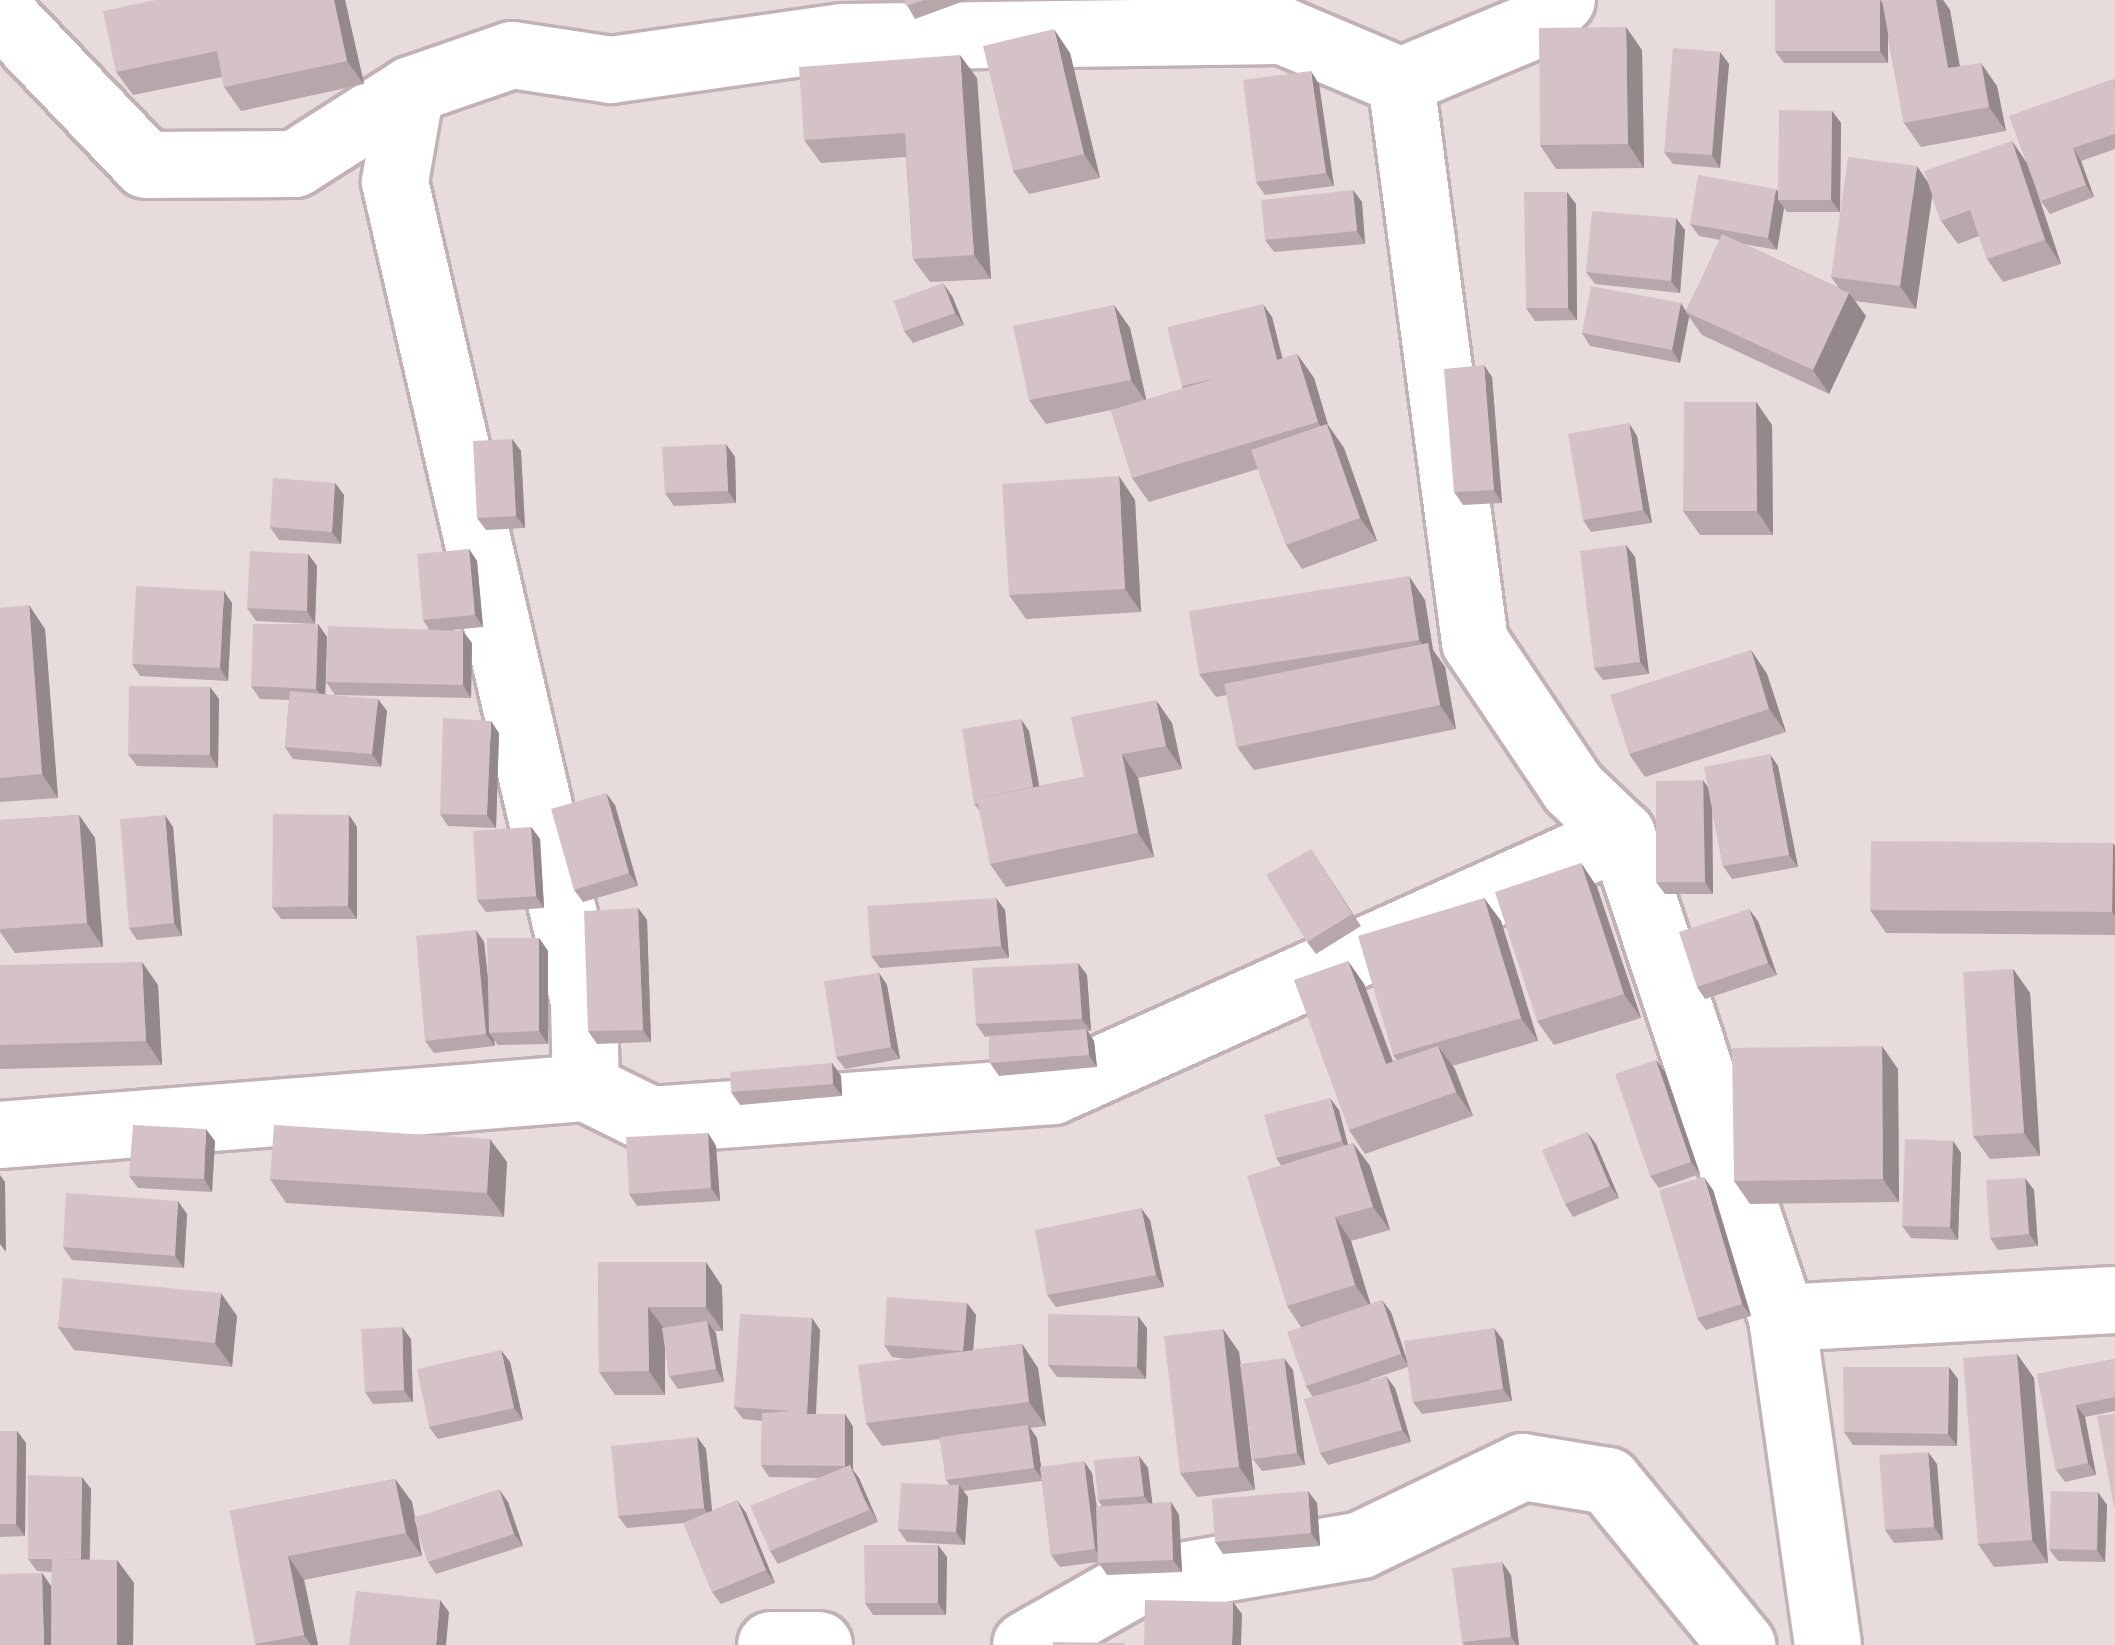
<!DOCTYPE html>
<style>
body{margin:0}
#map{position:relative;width:2115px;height:1645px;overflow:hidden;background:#f4eced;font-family:Inter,sans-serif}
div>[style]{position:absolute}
.residential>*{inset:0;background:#e8dbdc}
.roads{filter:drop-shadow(3px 0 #c2b2b5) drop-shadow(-3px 0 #c2b2b5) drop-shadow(0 3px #c2b2b5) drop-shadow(0 -3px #c2b2b5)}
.minor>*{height:66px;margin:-33px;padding:0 33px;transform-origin:33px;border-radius:33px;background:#fff}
.wall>*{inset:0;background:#b7a7aa}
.shaded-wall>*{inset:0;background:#95888b}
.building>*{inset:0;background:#d5c2c6}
span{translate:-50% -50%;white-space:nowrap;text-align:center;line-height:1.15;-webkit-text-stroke:9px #fff;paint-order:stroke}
</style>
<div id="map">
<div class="residential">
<i style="clip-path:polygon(0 0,2115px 0,2115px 1645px,0 1645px)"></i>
</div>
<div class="roads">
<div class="minor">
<i style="left:0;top:12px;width:211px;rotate:46.3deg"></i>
<i style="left:146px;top:165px;width:149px;rotate:-0.4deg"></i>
<i style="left:295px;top:164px;width:138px;rotate:-32.5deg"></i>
<i style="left:411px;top:90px;width:107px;rotate:-19.1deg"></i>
<i style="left:512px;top:55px;width:100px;rotate:8.6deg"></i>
<i style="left:611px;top:70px;width:233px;rotate:-8.1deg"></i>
<i style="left:842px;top:37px;width:441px;rotate:-0.8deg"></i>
<i style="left:1283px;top:31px;width:128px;rotate:23deg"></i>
<i style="left:1401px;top:81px;width:566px;rotate:82.49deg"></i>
<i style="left:1475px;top:642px;width:176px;rotate:56.1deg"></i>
<i style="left:1573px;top:788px;width:68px;rotate:43.8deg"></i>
<i style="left:1622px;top:835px;width:509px;rotate:71.67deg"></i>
<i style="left:1782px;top:1318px;width:330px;rotate:82deg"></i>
<i style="left:1401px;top:81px;width:148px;rotate:-22.6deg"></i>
<i style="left:1538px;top:24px;width:34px;rotate:-45deg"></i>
<i style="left:411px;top:90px;width:93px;rotate:99.9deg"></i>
<i style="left:395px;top:182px;width:841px;rotate:77.02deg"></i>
<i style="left:584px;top:1002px;width:86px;rotate:88.7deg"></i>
<i style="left:0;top:1135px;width:588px;rotate:-4.59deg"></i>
<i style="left:586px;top:1088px;width:72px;rotate:26.2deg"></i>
<i style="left:651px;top:1120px;width:403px;rotate:-4.1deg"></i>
<i style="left:1053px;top:1091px;width:624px;rotate:-24.22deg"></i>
<i style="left:1782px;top:1318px;width:333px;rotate:-3.1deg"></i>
<i style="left:771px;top:1645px;width:48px"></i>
<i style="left:1026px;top:1645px;width:124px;rotate:-29.5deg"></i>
<i style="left:1134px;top:1584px;width:230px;rotate:-9.7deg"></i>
<i style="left:1361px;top:1545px;width:180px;rotate:-25.7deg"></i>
<i style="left:1523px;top:1467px;width:86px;rotate:9.4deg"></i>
<i style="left:1608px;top:1481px;width:212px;rotate:50.7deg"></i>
</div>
</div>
<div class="wall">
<i style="clip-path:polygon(156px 0,345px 0,364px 84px,241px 111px,224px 87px,222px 77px,133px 95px,116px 72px)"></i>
<i style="clip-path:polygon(904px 0,967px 0,915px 19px)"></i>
<i style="clip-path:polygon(1775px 0,1881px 0,1882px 2px,1882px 0,1943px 0,1950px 10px,1960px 66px,1997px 86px,2006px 131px,1921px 147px,1904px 123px,1888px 36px,1888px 63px,1784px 63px,1775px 51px)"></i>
<i style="clip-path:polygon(1642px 50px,1644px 168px,1556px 169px,1540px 145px)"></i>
<i style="clip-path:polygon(1720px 52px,1729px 64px,1720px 168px,1673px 164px,1664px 152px)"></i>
<i style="clip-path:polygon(1070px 53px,1100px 178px,1029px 194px,1013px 171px)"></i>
<i style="clip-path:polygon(977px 78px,991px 279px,930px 282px,913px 259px,906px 157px,821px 163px,804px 140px)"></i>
<i style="clip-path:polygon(2113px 79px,2115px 82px,2115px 149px,2081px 161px,2094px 197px,2050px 214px,2041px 201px,2033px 179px,2061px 264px,2003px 282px,1987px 259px,1979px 236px,1958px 244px,1941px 221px,1932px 196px,1916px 309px,1855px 301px,1866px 316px,1829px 394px,1702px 335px,1689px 317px,1680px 363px,1590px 346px,1582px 333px,1681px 303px,1686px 311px,1720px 240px,1699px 236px,1690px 224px,1779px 192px,1832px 111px,1841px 123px,1840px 212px,1787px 212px,1784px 208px,1777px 250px,1744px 244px,1839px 288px,1831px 277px,1927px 181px,2012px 141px,2027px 163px)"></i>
<i style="clip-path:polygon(1319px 84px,1334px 186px,1265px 195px,1256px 182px)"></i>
<i style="clip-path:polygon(1353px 190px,1362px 202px,1365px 244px,1274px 252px,1265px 240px)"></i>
<i style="clip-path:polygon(1576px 204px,1577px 320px,1535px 321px,1526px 308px)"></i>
<i style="clip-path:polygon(1685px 230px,1680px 293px,1595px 284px,1586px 272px)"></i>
<i style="clip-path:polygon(952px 296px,964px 325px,913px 343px,904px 331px)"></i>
<i style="clip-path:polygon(1114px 305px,1130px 328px,1146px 400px,1183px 389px,1182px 386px,1272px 317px,1282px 359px,1297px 354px,1314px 378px,1328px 425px,1344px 448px,1377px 541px,1302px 569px,1286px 545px,1258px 469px,1149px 502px,1132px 478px,1111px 410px,1046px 424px,1029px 400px)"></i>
<i style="clip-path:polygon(1492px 377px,1502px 503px,1463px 505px,1454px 492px)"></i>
<i style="clip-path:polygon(1756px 402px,1772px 425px,1773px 535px,1700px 535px,1683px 511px)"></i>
<i style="clip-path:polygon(1637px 436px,1652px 523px,1591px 532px,1583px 520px)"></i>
<i style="clip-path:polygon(512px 439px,521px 451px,525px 528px,486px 530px,477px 518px)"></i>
<i style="clip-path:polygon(735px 457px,736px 503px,674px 506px,665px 493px)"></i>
<i style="clip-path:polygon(335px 483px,344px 495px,341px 544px,279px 540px,270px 527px)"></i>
<i style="clip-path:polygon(1135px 500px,1141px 612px,1026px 619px,1009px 595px)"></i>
<i style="clip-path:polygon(1626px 545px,1635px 557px,1649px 674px,1603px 680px,1594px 668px)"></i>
<i style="clip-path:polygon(469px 549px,477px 561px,483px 627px,453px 630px,472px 643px,471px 698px,335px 695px,326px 682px,429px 629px,423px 620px)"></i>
<i style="clip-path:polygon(308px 554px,317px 566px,315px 624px,256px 621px,247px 608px)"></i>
<i style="clip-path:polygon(1425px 600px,1433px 650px,1445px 667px,1456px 729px,1254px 770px,1237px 747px,1227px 695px,1216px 697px,1199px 674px)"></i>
<i style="clip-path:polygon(232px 603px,228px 681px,140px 676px,132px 664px)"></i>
<i style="clip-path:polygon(0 608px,45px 629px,58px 798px,0 802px)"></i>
<i style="clip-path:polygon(318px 624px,327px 637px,325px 694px,387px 711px,381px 767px,293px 759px,285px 747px,289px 700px,260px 699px,251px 686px)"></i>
<i style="clip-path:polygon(1751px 650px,1767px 674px,1786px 732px,1645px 777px,1629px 754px)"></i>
<i style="clip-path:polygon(210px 687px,219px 699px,218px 768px,137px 766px,128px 754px)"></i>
<i style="clip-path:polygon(1172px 723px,1182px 769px,1138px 778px,1154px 857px,1006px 887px,990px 864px,980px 811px,974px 804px,1029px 731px,1039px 786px,1084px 777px)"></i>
<i style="clip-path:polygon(499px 733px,496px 828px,448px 826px,440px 814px)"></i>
<i style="clip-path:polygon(1778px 766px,1798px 867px,1732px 879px,1723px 866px,1712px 809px,1713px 894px,1665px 894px,1656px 882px,1708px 787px)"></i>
<i style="clip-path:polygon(615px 805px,638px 886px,583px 902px,574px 890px)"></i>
<i style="clip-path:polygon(79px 815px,95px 838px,103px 947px,15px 953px,0 932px,0 820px)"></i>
<i style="clip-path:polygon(349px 815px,357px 827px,357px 919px,281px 919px,272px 907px)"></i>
<i style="clip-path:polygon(173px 827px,182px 936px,137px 940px,129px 928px)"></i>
<i style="clip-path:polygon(531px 827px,540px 839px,544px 908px,486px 912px,477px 900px)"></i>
<i style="clip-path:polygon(2115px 846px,2115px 935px,1886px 933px,1870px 910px)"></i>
<i style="clip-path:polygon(1311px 849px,1361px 926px,1316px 954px,1307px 942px)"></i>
<i style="clip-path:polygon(1581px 863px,1597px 887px,1641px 1018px,1554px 1045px,1537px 1021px)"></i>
<i style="clip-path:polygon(1484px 898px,1501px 921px,1538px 1041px,1452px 1066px,1473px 1116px,1365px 1154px,1349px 1130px,1348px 961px,1364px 984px,1393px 1061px,1397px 1060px,1393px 1055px)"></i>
<i style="clip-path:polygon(638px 908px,647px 920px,651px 1042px,597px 1044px,588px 1031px)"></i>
<i style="clip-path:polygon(1005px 910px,1009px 958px,880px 968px,871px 956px)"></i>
<i style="clip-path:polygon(1758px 921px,1777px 975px,1705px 999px,1697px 987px)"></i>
<i style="clip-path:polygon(476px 930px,484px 942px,488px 980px,539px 938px,548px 951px,548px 1044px,498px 1045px,494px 1040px,495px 1046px,434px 1053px,425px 1041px)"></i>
<i style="clip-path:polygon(1078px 963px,1087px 975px,1091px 1031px,1088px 1031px,1094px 1041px,1097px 1067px,999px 1076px,990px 1063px,989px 1036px,985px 1037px,976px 1024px)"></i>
<i style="clip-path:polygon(0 965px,158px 985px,162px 1065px,0 1069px)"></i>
<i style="clip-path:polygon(2013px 969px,2030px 993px,2040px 1156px,1990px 1159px,1973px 1136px)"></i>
<i style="clip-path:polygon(879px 973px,887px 985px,900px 1059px,845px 1069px,836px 1057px)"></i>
<i style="clip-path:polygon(1656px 1060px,1665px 1072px,1700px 1174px,1659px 1188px,1650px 1176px)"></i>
<i style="clip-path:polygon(832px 1063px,841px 1076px,842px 1096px,740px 1105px,731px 1092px)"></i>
<i style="clip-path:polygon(1898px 1069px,1899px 1202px,1750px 1204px,1734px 1181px)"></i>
<i style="clip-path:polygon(1339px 1110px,1348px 1145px,1353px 1143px,1370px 1166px,1390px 1230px,1351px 1241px,1370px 1304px,1391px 1312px,1407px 1360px,1503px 1340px,1512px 1401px,1422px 1414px,1413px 1402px,1408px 1367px,1369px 1380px,1395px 1388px,1411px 1442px,1328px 1465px,1320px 1453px,1312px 1396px,1306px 1386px,1301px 1327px,1287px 1306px,1281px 1165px,1276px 1158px)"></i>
<i style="clip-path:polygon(708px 1133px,716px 1146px,720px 1201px,637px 1206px,629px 1194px)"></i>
<i style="clip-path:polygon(215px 1141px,212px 1192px,138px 1188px,129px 1176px)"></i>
<i style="clip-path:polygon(1953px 1141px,1961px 1153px,1958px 1240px,1911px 1238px,1902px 1226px)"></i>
<i style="clip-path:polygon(1596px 1144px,1619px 1198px,1573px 1217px,1565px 1204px)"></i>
<i style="clip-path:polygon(507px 1162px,504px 1217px,286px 1203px,270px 1179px)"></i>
<i style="clip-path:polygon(1713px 1190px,1751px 1316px,1706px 1330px,1697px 1318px)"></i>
<i style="clip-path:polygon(2034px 1190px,2038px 1246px,1998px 1250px,1990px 1238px)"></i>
<i style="clip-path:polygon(187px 1214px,184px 1268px,72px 1260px,63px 1247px)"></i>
<i style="clip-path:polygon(1150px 1220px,1164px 1287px,1056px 1307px,1047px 1295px)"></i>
<i style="clip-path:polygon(598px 1262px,722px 1286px,723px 1331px,714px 1331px,724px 1382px,678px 1389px,669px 1376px,665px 1346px,665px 1395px,615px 1395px,599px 1372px)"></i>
<i style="clip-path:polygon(967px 1303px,976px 1315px,973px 1350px,1022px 1344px,1038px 1368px,1046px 1426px,1030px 1428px,1037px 1438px,1041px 1467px,1092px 1473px,1097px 1507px,1102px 1506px,1098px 1500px,1139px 1456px,1148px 1468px,1152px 1504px,1171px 1502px,1179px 1515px,1182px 1572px,1107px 1575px,1098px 1562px,1060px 1567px,1051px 1555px,1042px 1481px,963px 1491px,968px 1497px,965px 1545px,907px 1542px,898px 1529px,949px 1484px,946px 1480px,940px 1439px,882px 1446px,866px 1423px,907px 1359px,892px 1357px,884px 1345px)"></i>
<i style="clip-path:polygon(237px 1316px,232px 1367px,74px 1350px,58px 1327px)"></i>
<i style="clip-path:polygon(812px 1318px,820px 1330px,816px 1414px,845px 1414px,853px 1427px,853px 1470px,859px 1478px,878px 1522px,778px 1564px,770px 1551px,819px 1478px,769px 1477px,761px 1465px,762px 1421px,743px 1419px,734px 1407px)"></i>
<i style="clip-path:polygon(1147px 1328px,1146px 1379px,1057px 1377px,1048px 1365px)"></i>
<i style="clip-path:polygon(1223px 1329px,1239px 1352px,1241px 1364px,1293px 1370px,1305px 1465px,1262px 1471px,1253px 1459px,1243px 1384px,1255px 1490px,1197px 1497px,1180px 1473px)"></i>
<i style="clip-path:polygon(411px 1339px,413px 1402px,373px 1404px,365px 1392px)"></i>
<i style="clip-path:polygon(2017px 1354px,2034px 1378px,2048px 1563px,1994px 1567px,1978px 1544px)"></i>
<i style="clip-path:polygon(2115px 1359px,2115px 1411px,2085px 1417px,2096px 1475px,2065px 1482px,2056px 1470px,2037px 1374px)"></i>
<i style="clip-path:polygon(510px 1362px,523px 1420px,438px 1439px,429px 1427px)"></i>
<i style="clip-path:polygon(1958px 1379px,1957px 1446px,1853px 1445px,1844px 1432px)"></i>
<i style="clip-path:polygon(0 1431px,17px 1431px,26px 1443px,25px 1536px,0 1537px)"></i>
<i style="clip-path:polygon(697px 1437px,706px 1449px,712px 1511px,737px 1500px,746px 1513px,775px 1583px,721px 1604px,712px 1592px,684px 1523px,627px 1528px,618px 1516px)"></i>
<i style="clip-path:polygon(1937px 1464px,1943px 1540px,1894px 1543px,1885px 1530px)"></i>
<i style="clip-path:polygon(395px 1479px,412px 1502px,415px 1517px,508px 1502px,523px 1546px,436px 1574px,428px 1562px,416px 1526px,422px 1556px,304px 1580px,318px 1645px,256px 1645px,230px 1511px)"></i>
<i style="clip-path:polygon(91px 1489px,90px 1560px,117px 1560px,134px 1583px,0 1645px,42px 1573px,51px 1586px,51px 1610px,52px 1572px,37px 1571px,28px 1559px)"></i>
<i style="clip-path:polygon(1317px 1503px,1320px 1546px,1223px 1554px,1215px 1542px)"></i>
<i style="clip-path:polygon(2107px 1505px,2105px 1562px,2058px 1561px,2049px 1549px)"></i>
<i style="clip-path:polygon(947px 1557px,946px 1615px,873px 1615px,865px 1603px)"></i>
<i style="clip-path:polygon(1511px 1575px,1519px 1645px,1464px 1645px,1462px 1642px)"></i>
</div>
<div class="shaded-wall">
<i style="clip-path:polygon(334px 0,345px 0,364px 84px,347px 61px)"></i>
<i style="clip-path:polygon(1880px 0,1888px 11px,1888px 63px,1880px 51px)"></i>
<i style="clip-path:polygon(1936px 0,1943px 0,1950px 10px,1964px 92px,1948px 68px)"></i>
<i style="clip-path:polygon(1626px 27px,1642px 50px,1644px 168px,1628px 144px)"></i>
<i style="clip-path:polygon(1054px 29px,1070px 53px,1100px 178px,1084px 154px)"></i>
<i style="clip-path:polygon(1720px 52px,1729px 64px,1720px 168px,1712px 155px)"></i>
<i style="clip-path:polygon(960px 55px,977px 78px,991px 279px,974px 255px)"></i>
<i style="clip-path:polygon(1981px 63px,1997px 86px,2006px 131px,1989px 107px)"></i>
<i style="clip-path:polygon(1311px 71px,1319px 84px,1334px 186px,1326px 173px)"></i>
<i style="clip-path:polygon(1832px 111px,1841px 123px,1840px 212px,1831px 200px)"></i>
<i style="clip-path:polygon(2012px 141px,2028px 165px,2061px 264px,2045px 240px)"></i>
<i style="clip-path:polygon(2073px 148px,2081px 161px,2094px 197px,2086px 185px)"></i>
<i style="clip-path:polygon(1917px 166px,1933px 190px,1916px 309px,1900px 286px)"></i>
<i style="clip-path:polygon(1776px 189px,1784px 200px,1778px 200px,1784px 208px,1777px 250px,1768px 238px)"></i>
<i style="clip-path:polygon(1353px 190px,1362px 202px,1365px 244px,1357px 231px)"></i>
<i style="clip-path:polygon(1567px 192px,1576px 204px,1577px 320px,1568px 308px)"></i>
<i style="clip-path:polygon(1676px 218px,1685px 230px,1680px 293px,1671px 281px)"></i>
<i style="clip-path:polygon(943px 283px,952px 296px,964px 325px,955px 313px)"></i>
<i style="clip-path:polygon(1849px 293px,1866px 316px,1829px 394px,1813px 370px)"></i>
<i style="clip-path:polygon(1681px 303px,1689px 317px,1680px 363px,1672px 350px)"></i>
<i style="clip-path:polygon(1263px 304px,1272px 317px,1287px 376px,1278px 364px)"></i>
<i style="clip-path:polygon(1114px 305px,1130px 328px,1147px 403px,1131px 380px)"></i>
<i style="clip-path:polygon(1297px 354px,1314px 378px,1328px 425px,1344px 448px,1377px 541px,1360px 518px,1334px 446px,1318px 422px)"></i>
<i style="clip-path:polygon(1484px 365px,1492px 377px,1502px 503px,1494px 490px)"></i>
<i style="clip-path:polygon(1756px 402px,1772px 425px,1773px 535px,1757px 511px)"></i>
<i style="clip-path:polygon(1629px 423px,1637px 436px,1652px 523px,1643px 510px)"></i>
<i style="clip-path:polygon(512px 439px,521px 451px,525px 528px,516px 516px)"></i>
<i style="clip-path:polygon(726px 444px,735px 457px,736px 503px,728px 491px)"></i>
<i style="clip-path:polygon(1119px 476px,1135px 500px,1141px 612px,1125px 589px)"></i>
<i style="clip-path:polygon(335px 483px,344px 495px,341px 544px,332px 532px)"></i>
<i style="clip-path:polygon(1626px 545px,1635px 557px,1649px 674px,1640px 662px)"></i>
<i style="clip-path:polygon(469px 549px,477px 561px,483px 627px,475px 615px)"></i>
<i style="clip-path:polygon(308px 554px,317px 566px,315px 624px,307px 611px)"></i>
<i style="clip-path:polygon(1409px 576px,1425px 600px,1433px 650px,1445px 667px,1456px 729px,1440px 705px,1431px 657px,1419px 640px)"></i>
<i style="clip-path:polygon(224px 591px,232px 603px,228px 681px,220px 668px)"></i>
<i style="clip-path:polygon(29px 605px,45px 629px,58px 798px,42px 774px)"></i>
<i style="clip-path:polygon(318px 624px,327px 637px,325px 701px,316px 689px)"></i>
<i style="clip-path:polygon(463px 631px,472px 643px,471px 698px,463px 685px)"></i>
<i style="clip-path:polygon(1751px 650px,1767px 674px,1786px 732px,1769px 709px)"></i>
<i style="clip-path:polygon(210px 687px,219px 699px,218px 768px,210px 755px)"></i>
<i style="clip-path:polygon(378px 699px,387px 711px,381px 767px,372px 754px)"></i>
<i style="clip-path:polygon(1156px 700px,1172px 723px,1182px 769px,1166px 746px)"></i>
<i style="clip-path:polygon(1021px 719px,1029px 731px,1043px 806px,1034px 793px)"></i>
<i style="clip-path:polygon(491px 721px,499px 733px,496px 828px,487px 815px)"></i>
<i style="clip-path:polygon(1122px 754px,1138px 778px,1154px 857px,1138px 833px)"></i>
<i style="clip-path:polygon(1770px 754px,1778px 766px,1798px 867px,1789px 855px)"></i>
<i style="clip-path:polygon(1703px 780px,1712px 793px,1713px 894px,1705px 882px)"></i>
<i style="clip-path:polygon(606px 793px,615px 805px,638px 886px,629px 873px)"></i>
<i style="clip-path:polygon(79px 815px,95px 838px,103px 947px,87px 923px)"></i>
<i style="clip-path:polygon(165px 815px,173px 827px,182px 936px,174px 923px)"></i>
<i style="clip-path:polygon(349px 815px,357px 827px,357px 919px,348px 906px)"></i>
<i style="clip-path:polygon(531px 827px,540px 839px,544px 908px,536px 896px)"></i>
<i style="clip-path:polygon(2113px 843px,2115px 846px,2115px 915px,2112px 912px)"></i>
<i style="clip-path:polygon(1581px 863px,1597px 887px,1641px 1018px,1624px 994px)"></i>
<i style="clip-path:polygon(996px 898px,1005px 910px,1009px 958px,1001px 946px)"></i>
<i style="clip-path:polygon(1484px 898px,1501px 921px,1538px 1041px,1521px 1018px)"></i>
<i style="clip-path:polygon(638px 908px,647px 920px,651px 1042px,643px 1030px)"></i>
<i style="clip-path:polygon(1749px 909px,1758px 921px,1777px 975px,1768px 963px)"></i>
<i style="clip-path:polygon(476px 930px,484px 942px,494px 1033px,489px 1033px,494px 1040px,495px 1046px,486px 1034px)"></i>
<i style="clip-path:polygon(539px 938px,548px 951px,548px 1044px,539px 1031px)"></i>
<i style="clip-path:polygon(1348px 961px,1364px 984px,1402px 1087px,1386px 1064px)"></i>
<i style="clip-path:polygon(142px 962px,158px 985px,162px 1065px,146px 1041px)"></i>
<i style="clip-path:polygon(1078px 963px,1087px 975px,1091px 1031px,1082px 1019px)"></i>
<i style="clip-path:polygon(2013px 969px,2030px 993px,2040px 1156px,2024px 1133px)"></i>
<i style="clip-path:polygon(879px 973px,887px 985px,900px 1059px,891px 1047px)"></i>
<i style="clip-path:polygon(1086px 1029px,1094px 1041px,1097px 1067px,1089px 1055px)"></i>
<i style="clip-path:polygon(1438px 1046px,1455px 1069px,1473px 1116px,1456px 1092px)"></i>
<i style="clip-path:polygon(1882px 1046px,1898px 1069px,1899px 1202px,1883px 1179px)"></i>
<i style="clip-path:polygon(1656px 1060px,1665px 1072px,1700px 1174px,1691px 1162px)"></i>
<i style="clip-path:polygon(832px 1063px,841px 1076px,842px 1096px,833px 1084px)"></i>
<i style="clip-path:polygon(1330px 1098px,1339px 1110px,1350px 1153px,1342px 1141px)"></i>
<i style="clip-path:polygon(206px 1129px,215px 1141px,212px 1192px,204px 1179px)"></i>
<i style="clip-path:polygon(1587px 1132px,1596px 1144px,1619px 1198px,1610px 1186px)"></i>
<i style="clip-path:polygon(708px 1133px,716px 1146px,720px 1201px,711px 1188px)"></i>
<i style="clip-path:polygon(490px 1139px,507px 1162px,504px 1217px,487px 1193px)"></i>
<i style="clip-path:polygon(1953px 1141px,1961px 1153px,1958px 1240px,1950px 1227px)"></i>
<i style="clip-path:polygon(1353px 1143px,1370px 1166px,1390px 1230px,1373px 1207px)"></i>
<i style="clip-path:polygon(0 1175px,5px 1182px,6px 1252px,0 1244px)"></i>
<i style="clip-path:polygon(1704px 1177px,1713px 1190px,1751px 1316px,1742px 1304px)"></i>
<i style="clip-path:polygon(2025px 1178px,2034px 1190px,2038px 1246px,2029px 1234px)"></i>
<i style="clip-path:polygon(178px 1201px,187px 1214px,184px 1268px,175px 1256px)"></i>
<i style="clip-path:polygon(1141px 1208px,1150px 1220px,1164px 1287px,1156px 1275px)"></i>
<i style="clip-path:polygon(1335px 1217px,1351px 1241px,1372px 1309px,1355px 1285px)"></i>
<i style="clip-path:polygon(706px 1262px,722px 1286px,723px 1331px,706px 1307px)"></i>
<i style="clip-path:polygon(221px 1293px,237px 1316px,232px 1367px,215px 1343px)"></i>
<i style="clip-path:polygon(1382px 1300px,1391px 1312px,1409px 1367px,1401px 1354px)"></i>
<i style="clip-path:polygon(967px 1303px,976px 1315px,972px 1363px,963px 1351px)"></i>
<i style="clip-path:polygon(648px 1307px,665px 1330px,665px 1395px,649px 1371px)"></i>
<i style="clip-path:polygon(1138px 1316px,1147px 1328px,1146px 1379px,1137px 1367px)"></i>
<i style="clip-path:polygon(812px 1318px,820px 1330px,815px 1426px,807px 1414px)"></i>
<i style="clip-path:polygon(707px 1321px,716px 1333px,724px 1382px,716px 1369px)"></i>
<i style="clip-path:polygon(402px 1327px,411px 1339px,413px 1402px,404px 1390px)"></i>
<i style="clip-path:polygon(1494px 1328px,1503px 1340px,1512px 1401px,1503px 1389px)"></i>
<i style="clip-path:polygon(1223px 1329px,1239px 1352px,1255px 1490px,1239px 1467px)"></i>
<i style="clip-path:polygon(1022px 1344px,1038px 1368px,1046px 1426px,1029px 1402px)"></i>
<i style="clip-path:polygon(501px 1350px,510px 1362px,523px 1420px,514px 1408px)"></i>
<i style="clip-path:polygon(2017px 1354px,2034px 1378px,2048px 1563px,2032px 1540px)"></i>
<i style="clip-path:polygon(1284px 1358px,1293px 1370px,1305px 1465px,1297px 1453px)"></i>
<i style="clip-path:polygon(1949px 1367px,1958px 1379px,1957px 1446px,1948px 1434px)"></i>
<i style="clip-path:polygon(1386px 1376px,1395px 1388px,1411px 1442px,1402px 1430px)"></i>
<i style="clip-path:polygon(2076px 1405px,2085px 1417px,2096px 1475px,2088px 1463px)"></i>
<i style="clip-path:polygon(845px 1414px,853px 1427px,853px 1470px,859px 1478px,878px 1522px,845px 1466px)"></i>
<i style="clip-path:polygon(1028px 1425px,1037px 1438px,1043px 1480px,1034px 1468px)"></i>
<i style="clip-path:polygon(17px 1431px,26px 1443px,25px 1536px,16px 1524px)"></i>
<i style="clip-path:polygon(697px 1437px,706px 1449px,713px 1521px,704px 1508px)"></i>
<i style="clip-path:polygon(1928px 1452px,1937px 1464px,1943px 1540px,1934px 1527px)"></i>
<i style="clip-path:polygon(1139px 1456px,1148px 1468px,1153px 1508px,1144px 1496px)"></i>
<i style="clip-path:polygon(1084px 1461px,1092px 1473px,1104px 1562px,1095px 1549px)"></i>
<i style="clip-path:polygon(82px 1477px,91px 1489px,89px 1573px,81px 1560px)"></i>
<i style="clip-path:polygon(395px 1479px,412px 1502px,422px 1556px,406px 1533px)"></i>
<i style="clip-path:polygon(959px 1485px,968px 1497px,965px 1545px,956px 1532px)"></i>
<i style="clip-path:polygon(499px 1489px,508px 1502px,523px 1546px,514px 1534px)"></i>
<i style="clip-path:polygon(1308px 1491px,1317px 1503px,1320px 1546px,1311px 1533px)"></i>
<i style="clip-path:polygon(2098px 1492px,2107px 1505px,2105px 1562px,2097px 1550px)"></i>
<i style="clip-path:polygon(737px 1500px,746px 1513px,775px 1583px,766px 1570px)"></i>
<i style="clip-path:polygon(1171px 1502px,1179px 1515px,1182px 1572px,1173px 1560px)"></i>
<i style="clip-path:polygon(938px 1545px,947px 1557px,946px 1615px,938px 1603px)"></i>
<i style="clip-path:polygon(288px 1556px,304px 1580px,318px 1645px,311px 1645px,304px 1635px)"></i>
<i style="clip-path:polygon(117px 1560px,134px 1583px,133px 1645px,117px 1645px)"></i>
<i style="clip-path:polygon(1502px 1562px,1511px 1575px,1519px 1645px,1517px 1645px,1511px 1637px)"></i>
<i style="clip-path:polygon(42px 1573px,51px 1586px,52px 1645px,44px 1645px)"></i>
<i style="clip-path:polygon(440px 1600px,449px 1612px,446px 1645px,436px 1645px)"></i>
<i style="clip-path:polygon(1233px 1602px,1242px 1614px,1241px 1645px,1232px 1645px)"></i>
</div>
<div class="building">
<i style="clip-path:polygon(156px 0,334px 0,347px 61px,224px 87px,217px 51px,116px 72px,103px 11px)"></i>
<i style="clip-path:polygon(904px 0,924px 0,906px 6px)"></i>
<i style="clip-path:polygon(1775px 0,1880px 0,1880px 51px,1775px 51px)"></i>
<i style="clip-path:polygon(1882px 0,1936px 0,1948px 68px,1981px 63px,1989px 107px,1904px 123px)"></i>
<i style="clip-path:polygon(1626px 27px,1628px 144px,1540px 145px,1539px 28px)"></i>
<i style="clip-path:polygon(1054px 29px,1084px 154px,1013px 171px,983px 46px)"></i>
<i style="clip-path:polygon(1673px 48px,1720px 52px,1712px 155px,1664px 152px)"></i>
<i style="clip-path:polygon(960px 55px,974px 255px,913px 259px,905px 133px,804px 140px,799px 67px)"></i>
<i style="clip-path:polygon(1311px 71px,1326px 173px,1256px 182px,1243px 80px)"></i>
<i style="clip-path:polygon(2113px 79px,2115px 85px,2115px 134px,2073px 148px,2086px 185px,2041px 201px,2009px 116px)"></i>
<i style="clip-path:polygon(1779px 110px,1832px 111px,1831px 200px,1778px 200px)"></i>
<i style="clip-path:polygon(2012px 141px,2045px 240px,1987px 259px,1970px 210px,1941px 221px,1924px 171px)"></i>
<i style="clip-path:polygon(1848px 157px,1917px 166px,1900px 286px,1831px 277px)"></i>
<i style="clip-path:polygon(1698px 175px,1776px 189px,1768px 238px,1690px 224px)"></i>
<i style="clip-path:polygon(1353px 190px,1357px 231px,1265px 240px,1261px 200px)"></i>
<i style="clip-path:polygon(1524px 192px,1567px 192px,1568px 308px,1526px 308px)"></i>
<i style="clip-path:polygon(1592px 211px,1676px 218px,1671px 281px,1586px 272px)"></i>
<i style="clip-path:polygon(1722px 234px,1849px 293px,1813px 370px,1686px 312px)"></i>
<i style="clip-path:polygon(943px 283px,955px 313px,904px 331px,894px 301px)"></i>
<i style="clip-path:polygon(1591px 286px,1681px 303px,1672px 350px,1582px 333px)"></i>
<i style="clip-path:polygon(1263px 304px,1277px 360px,1222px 377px,1182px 386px,1167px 327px)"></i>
<i style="clip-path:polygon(1114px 305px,1131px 380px,1029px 400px,1013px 326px)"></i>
<i style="clip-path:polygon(1297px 354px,1318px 422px,1132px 478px,1111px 410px)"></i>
<i style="clip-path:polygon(1484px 365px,1494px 490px,1454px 492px,1444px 369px)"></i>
<i style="clip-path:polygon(1684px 402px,1756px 402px,1757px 511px,1683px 511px)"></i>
<i style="clip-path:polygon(1629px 423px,1643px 510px,1583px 520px,1568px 434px)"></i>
<i style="clip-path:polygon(1327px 424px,1360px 518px,1286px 545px,1251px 450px)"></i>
<i style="clip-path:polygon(512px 439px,516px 516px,477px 518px,473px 441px)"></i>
<i style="clip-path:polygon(726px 444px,728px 491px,665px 493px,662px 447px)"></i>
<i style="clip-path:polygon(1119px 476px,1125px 589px,1009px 595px,1002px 484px)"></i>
<i style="clip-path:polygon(273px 478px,335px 483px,332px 532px,270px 527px)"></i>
<i style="clip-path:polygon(1626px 545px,1640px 662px,1594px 668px,1580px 551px)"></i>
<i style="clip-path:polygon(469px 549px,475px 615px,423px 620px,417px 554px)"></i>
<i style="clip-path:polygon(250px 551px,308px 554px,307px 611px,247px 608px)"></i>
<i style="clip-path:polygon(1409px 576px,1419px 640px,1199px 674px,1189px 611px)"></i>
<i style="clip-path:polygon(136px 586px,224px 591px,220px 668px,132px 664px)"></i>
<i style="clip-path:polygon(29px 605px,42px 774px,0 778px,0 608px)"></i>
<i style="clip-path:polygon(253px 624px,318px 624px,316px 689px,251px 686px)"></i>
<i style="clip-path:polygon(328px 626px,463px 631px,463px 685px,326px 682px)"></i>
<i style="clip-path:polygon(1428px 643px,1440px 705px,1237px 747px,1224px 684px)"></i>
<i style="clip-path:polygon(1751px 650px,1769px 709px,1629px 754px,1610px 695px)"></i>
<i style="clip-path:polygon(129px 686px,210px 687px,210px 755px,128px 754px)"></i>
<i style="clip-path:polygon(290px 691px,378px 699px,372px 754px,285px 747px)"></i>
<i style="clip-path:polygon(1156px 700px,1166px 746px,1122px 754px,1138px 833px,990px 864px,977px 799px,1084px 777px,1071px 717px)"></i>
<i style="clip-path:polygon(443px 718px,491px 721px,487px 815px,440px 814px)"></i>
<i style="clip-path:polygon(1021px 719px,1033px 787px,977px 799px,978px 803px,974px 804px,962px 729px)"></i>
<i style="clip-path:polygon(1770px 754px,1789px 855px,1723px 866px,1704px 767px)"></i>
<i style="clip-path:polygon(1703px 780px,1705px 882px,1656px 882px,1656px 781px)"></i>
<i style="clip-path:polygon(606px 793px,629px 873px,574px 890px,551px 809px)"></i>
<i style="clip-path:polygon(273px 814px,349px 815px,348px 906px,272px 907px)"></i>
<i style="clip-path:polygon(79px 815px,87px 923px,0 929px,0 820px)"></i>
<i style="clip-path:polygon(165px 815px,174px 923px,129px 928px,120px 819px)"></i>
<i style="clip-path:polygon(531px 827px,536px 896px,477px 900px,473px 831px)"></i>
<i style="clip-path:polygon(1871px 841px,2113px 843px,2112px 912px,1870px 910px)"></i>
<i style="clip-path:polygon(1311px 849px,1352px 914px,1307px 942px,1266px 875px)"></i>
<i style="clip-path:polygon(1581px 863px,1624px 994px,1537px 1021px,1495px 892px)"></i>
<i style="clip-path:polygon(996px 898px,1001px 946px,871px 956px,867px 906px)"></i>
<i style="clip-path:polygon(1484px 898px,1521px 1018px,1393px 1055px,1358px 936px)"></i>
<i style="clip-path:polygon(638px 908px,643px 1030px,588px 1031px,584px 911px)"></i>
<i style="clip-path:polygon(1749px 909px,1768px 963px,1697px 987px,1679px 932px)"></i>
<i style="clip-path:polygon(476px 930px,486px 1034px,425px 1041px,416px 936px)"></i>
<i style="clip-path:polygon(487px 938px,539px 938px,539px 1031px,489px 1033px)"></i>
<i style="clip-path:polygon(1348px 961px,1386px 1064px,1438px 1046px,1456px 1092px,1349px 1130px,1294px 980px)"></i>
<i style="clip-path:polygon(142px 962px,146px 1041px,0 1045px,0 965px)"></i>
<i style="clip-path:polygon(1078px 963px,1082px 1019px,976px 1024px,972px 968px)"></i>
<i style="clip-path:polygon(2013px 969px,2024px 1133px,1973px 1136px,1963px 972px)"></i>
<i style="clip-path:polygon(879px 973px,891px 1047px,836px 1057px,824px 981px)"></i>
<i style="clip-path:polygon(1086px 1029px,1089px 1055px,990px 1063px,989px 1036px)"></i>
<i style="clip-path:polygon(1882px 1046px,1883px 1179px,1734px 1181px,1732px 1048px)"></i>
<i style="clip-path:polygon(1656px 1060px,1691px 1162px,1650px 1176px,1615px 1074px)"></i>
<i style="clip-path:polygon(832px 1063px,833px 1084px,731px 1092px,730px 1072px)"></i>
<i style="clip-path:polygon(1330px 1098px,1342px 1141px,1276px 1158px,1264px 1115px)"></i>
<i style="clip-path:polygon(133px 1125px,206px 1129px,204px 1179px,129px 1176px)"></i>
<i style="clip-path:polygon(274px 1125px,490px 1139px,487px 1193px,270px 1179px)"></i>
<i style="clip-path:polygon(1587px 1132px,1610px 1186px,1565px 1204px,1542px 1150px)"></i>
<i style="clip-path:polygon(708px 1133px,711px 1188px,629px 1194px,626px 1137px)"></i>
<i style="clip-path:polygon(1905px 1139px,1953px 1141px,1950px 1227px,1902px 1226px)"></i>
<i style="clip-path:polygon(1353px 1143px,1373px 1207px,1335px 1217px,1355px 1285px,1287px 1306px,1247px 1176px)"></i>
<i style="clip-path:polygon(1704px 1177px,1742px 1304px,1697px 1318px,1659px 1190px)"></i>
<i style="clip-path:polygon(2025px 1178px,2029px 1234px,1990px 1238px,1986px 1180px)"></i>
<i style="clip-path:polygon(66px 1193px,178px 1201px,175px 1256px,63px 1247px)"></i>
<i style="clip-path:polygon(1141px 1208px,1156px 1275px,1047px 1295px,1035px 1230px)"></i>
<i style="clip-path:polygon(598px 1262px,706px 1262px,706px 1307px,648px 1307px,649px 1371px,599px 1372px)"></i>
<i style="clip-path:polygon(63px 1278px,221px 1293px,215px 1343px,58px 1327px)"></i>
<i style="clip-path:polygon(887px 1297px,967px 1303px,963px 1351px,884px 1345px)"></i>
<i style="clip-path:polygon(1382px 1300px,1401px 1354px,1306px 1386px,1287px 1332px)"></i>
<i style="clip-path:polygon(740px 1314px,812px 1318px,807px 1414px,845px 1414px,845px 1466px,761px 1465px,762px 1413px,791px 1411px,734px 1407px)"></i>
<i style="clip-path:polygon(1048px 1314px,1138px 1316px,1137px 1367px,1048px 1365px)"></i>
<i style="clip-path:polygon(707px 1321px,716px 1369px,669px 1376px,662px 1328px)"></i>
<i style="clip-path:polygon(402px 1327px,404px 1390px,365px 1392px,361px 1329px)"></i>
<i style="clip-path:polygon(1494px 1328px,1503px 1389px,1413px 1402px,1404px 1341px)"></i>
<i style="clip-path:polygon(1223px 1329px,1239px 1467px,1180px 1473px,1164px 1336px)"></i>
<i style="clip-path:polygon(1022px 1344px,1029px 1402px,866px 1423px,858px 1365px)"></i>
<i style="clip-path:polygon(501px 1350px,514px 1408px,429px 1427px,417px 1369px)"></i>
<i style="clip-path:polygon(2017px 1354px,2032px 1540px,1978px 1544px,1963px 1358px)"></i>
<i style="clip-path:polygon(1284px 1358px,1297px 1453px,1253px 1459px,1240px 1364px)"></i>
<i style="clip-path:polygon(2115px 1359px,2115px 1397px,2076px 1405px,2088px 1463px,2056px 1470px,2037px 1374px)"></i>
<i style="clip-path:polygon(1843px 1367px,1949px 1367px,1948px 1434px,1844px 1432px)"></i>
<i style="clip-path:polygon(1386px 1376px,1402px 1430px,1320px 1453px,1304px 1399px)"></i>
<i style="clip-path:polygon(2115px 1414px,2115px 1507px,2114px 1507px,2097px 1416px)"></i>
<i style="clip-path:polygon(1028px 1425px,1034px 1468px,946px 1480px,940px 1437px)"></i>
<i style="clip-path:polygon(0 1431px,17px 1431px,16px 1524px,0 1524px)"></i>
<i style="clip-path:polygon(697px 1437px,704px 1508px,618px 1516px,611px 1446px)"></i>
<i style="clip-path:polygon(1928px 1452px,1934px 1527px,1885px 1530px,1879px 1455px)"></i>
<i style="clip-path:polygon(1139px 1456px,1144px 1496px,1098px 1500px,1094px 1460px)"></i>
<i style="clip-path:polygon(1084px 1461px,1095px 1549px,1051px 1555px,1040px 1467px)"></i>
<i style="clip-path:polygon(850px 1465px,869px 1510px,770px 1551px,750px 1506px)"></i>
<i style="clip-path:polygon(28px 1475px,82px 1477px,81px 1559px,28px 1559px)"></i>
<i style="clip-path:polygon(395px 1479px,406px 1533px,288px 1556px,304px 1635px,255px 1644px,230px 1511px)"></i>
<i style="clip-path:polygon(901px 1483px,959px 1485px,956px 1532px,898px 1529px)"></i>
<i style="clip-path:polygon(499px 1489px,514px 1534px,428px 1562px,414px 1518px)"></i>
<i style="clip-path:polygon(1308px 1491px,1311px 1533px,1215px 1542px,1212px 1499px)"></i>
<i style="clip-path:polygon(2051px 1491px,2098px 1492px,2097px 1550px,2049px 1549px)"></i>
<i style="clip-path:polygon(737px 1500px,766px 1570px,712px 1592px,683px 1523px)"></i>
<i style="clip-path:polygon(1171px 1502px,1173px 1560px,1098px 1563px,1096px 1507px)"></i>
<i style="clip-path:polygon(864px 1545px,938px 1545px,938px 1603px,865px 1603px)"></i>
<i style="clip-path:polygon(52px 1559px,117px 1560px,117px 1645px,51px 1645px)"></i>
<i style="clip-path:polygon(1502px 1562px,1511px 1637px,1462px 1642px,1452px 1568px)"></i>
<i style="clip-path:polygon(42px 1573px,44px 1645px,0 1645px,0 1574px)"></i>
<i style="clip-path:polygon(356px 1591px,440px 1600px,436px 1645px,349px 1645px)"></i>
<i style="clip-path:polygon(1145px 1600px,1233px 1602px,1232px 1645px,1144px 1645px)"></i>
<i style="clip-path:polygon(1053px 1642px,1125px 1643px,1125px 1645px,1053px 1645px)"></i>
</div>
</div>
